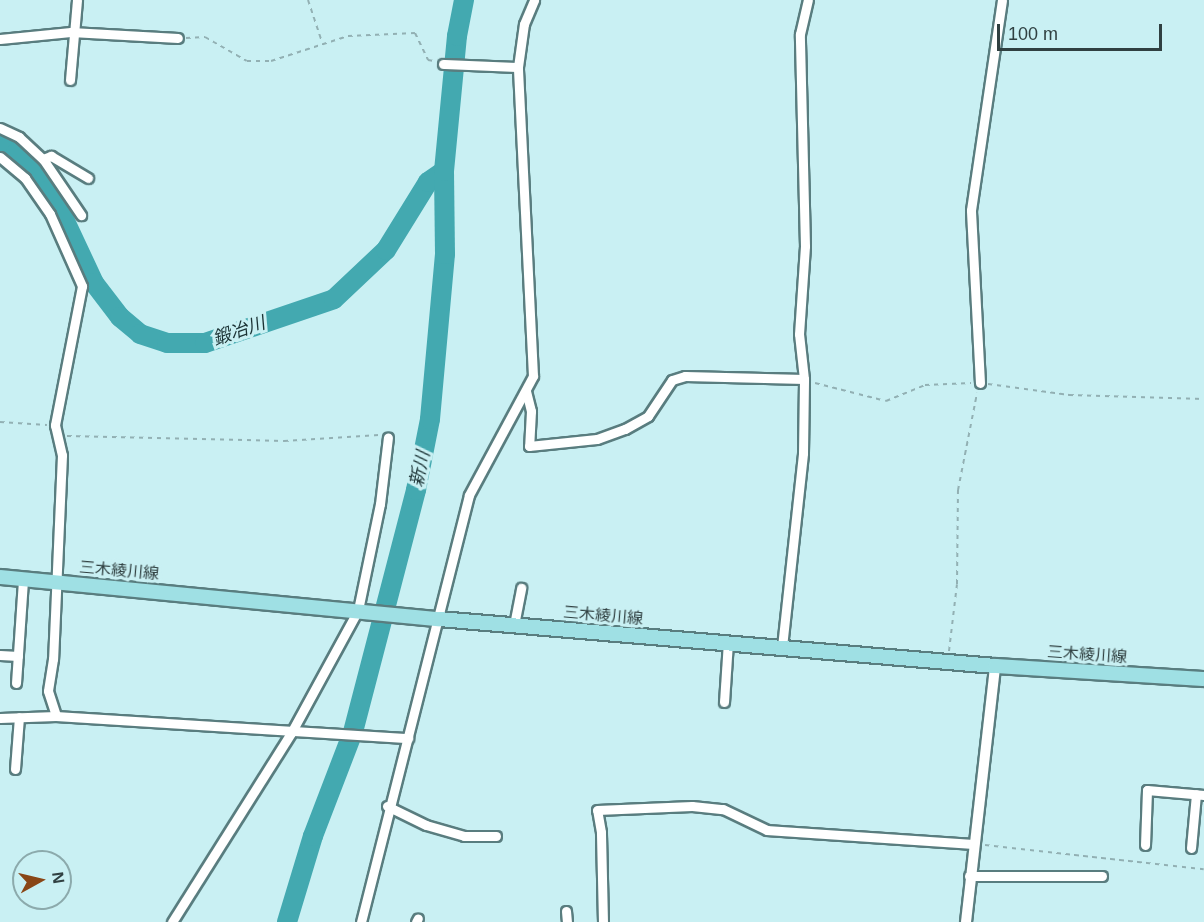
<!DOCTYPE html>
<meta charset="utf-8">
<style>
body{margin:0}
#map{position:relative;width:1204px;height:922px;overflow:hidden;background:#c9f0f3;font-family:Arial,"Noto Sans JP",sans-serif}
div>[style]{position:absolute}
.river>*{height:20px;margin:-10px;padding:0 10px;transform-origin:10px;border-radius:10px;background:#43a9b0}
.path>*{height:2px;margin-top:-1px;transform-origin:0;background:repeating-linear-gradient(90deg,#92b0b3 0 4.5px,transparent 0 9px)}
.roads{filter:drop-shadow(2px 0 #597d7f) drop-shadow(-2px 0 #597d7f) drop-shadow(0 2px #597d7f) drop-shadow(0 -2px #597d7f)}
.minor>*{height:9px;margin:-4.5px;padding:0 4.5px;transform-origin:4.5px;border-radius:4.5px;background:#fff}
.tertiary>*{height:10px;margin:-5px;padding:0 5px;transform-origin:5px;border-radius:5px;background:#fff}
.primary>*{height:14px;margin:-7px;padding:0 7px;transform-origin:7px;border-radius:7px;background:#9fe0e4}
span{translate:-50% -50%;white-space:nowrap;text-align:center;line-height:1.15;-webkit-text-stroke:6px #c9f0f3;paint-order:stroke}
.street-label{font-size:16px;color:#304041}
.water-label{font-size:18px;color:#1b3234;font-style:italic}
.north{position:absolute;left:12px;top:850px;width:60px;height:60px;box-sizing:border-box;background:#c9f0f3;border:2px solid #8caaac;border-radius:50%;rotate:82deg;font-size:16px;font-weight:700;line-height:24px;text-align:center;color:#304041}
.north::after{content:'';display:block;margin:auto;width:21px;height:27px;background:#894616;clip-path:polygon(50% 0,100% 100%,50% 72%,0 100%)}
.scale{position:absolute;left:997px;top:24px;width:165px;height:27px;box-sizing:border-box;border:3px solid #304041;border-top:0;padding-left:8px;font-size:18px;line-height:21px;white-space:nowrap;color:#304041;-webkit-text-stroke:4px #c9f0f3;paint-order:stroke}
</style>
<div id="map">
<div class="river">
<i style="left:0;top:144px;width:18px;rotate:29deg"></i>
<i style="left:16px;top:153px;width:50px;rotate:46.6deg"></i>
<i style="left:50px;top:189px;width:104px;rotate:64.9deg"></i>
<i style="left:94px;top:283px;width:43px;rotate:52.6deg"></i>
<i style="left:120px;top:317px;width:26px;rotate:40deg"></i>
<i style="left:140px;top:334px;width:28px;rotate:18deg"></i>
<i style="left:167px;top:343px;width:38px"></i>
<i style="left:205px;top:343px;width:136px;rotate:-18.8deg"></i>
<i style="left:334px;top:299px;width:71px;rotate:-43.3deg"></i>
<i style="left:386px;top:250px;width:80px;rotate:-58.3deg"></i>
<i style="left:428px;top:182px;width:19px;rotate:-35deg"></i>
<i style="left:287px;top:922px;width:90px;rotate:-73.2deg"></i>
<i style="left:313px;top:836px;width:111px;rotate:-69deg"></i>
<i style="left:353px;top:732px;width:250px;rotate:-75.4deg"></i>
<i style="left:416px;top:490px;width:72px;rotate:-78.8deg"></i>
<i style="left:430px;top:419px;width:166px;rotate:-84.8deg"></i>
<i style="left:445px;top:254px;width:83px;rotate:-90.7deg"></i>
<i style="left:444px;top:171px;width:136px;rotate:-84.5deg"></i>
<i style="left:457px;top:36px;width:37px;rotate:-79deg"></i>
</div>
<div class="path">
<i style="left:308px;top:0;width:44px;rotate:71.6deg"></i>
<i style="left:186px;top:38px;width:19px;rotate:-3deg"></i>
<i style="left:205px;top:37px;width:48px;rotate:29.7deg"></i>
<i style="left:247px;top:61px;width:24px"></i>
<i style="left:271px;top:61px;width:81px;rotate:-18deg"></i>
<i style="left:348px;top:36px;width:67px;rotate:-2.6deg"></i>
<i style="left:415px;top:33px;width:30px;rotate:64deg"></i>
<i style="left:428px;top:60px;width:6px;rotate:9deg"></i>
<i style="left:815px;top:383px;width:73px;rotate:14.2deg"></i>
<i style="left:886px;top:401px;width:42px;rotate:-22.3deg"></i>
<i style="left:925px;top:385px;width:46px;rotate:-2.5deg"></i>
<i style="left:988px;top:384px;width:82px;rotate:7.7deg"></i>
<i style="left:1069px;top:395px;width:135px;rotate:1.7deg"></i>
<i style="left:0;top:422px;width:47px;rotate:3.7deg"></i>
<i style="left:67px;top:436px;width:217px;rotate:1.3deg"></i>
<i style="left:284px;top:441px;width:95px;rotate:-3.6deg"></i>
<i style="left:949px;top:651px;width:67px;rotate:-83.2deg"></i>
<i style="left:957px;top:584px;width:94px;rotate:-89.4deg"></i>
<i style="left:958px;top:490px;width:99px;rotate:-78.9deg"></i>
<i style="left:985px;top:845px;width:220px;rotate:6.3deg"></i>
</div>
<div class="roads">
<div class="minor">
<i style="left:0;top:39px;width:71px;rotate:-5.6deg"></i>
<i style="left:71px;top:32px;width:107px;rotate:3.2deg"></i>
<i style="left:443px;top:64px;width:75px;rotate:2.3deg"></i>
<i style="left:70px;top:80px;width:80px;rotate:-85deg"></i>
<i style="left:0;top:128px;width:21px;rotate:25deg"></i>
<i style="left:19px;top:137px;width:33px;rotate:43deg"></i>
<i style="left:43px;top:159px;width:68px;rotate:55.8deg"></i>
<i style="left:0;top:157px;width:33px;rotate:40deg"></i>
<i style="left:25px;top:178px;width:44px;rotate:55.2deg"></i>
<i style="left:50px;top:214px;width:79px;rotate:66deg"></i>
<i style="left:82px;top:286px;width:142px;rotate:101deg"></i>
<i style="left:55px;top:425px;width:31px;rotate:77deg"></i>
<i style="left:62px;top:455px;width:204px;rotate:92.5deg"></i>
<i style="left:53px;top:659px;width:32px;rotate:99deg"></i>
<i style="left:48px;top:691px;width:26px;rotate:72deg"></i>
<i style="left:43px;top:159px;width:9px;rotate:-21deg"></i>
<i style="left:51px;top:156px;width:43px;rotate:30.7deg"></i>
<i style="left:980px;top:383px;width:173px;rotate:-93deg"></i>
<i style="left:971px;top:210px;width:212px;rotate:-81.6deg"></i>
<i style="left:526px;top:391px;width:21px;rotate:76deg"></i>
<i style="left:531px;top:411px;width:35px;rotate:93deg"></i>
<i style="left:529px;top:446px;width:68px;rotate:-5.9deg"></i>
<i style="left:597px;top:439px;width:30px;rotate:-20deg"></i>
<i style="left:625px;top:429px;width:26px;rotate:-29deg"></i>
<i style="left:648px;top:416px;width:43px;rotate:-56.3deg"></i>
<i style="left:672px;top:380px;width:14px;rotate:-17deg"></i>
<i style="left:685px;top:376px;width:119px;rotate:1.4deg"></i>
<i style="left:514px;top:625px;width:38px;rotate:-79deg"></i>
<i style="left:782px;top:647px;width:195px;rotate:-83.8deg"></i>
<i style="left:803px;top:453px;width:74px;rotate:-89.2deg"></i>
<i style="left:804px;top:379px;width:45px;rotate:-96.3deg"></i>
<i style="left:799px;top:334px;width:88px;rotate:-86.1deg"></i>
<i style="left:805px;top:246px;width:212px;rotate:-91.4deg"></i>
<i style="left:800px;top:34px;width:35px;rotate:-77deg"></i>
<i style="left:0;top:655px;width:18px;rotate:3deg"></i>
<i style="left:16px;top:683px;width:104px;rotate:-86.1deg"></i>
<i style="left:724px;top:702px;width:60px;rotate:-86.2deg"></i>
<i style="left:0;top:718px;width:56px;rotate:-2deg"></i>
<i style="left:56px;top:716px;width:353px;rotate:3.6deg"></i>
<i style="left:15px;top:769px;width:52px;rotate:-85.6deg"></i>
<i style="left:387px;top:806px;width:43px;rotate:26deg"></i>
<i style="left:426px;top:825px;width:40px;rotate:16deg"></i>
<i style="left:464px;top:836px;width:32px"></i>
<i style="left:1145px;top:845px;width:55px;rotate:-87.9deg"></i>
<i style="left:1147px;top:790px;width:57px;rotate:5deg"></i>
<i style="left:1191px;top:848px;width:54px;rotate:-84.7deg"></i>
<i style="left:969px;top:876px;width:133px"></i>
<i style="left:566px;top:911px;width:11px;rotate:85deg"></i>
<i style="left:172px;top:922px;width:223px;rotate:-57.8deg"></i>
<i style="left:291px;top:733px;width:140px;rotate:-61.4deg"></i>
<i style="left:358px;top:610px;width:108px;rotate:-78.3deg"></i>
<i style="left:380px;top:504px;width:67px;rotate:-83.2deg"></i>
<i style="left:361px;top:922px;width:440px;rotate:-75.8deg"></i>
<i style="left:469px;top:495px;width:135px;rotate:-61.7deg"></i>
<i style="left:533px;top:376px;width:309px;rotate:-92.8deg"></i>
<i style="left:518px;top:67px;width:43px;rotate:-82.1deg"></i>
<i style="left:524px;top:24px;width:26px;rotate:-67deg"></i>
<i style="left:416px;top:922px;width:4px;rotate:-63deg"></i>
<i style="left:603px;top:922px;width:90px;rotate:-91.3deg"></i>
<i style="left:601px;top:832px;width:22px;rotate:-100deg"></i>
<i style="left:597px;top:810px;width:95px;rotate:-2.4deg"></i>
<i style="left:692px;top:806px;width:31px;rotate:6deg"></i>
<i style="left:723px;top:809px;width:49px;rotate:25.5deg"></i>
<i style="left:767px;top:830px;width:206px;rotate:3.9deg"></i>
</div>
<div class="tertiary">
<i style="left:966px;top:922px;width:258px;rotate:-83.5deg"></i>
</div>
<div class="primary">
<i style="left:0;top:577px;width:441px;rotate:5.5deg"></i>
<i style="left:439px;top:619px;width:558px;rotate:4.83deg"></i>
<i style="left:995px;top:666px;width:209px;rotate:3.6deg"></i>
</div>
</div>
<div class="street-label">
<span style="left:119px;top:571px;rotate:5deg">三木綾川線</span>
<span style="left:603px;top:616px;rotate:5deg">三木綾川線</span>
<span style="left:1087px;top:655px;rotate:4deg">三木綾川線</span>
</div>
<div class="water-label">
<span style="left:239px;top:331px;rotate:-19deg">鍛冶川</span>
<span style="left:420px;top:469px;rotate:-78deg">新川</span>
</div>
<div class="north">N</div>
<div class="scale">100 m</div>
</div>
